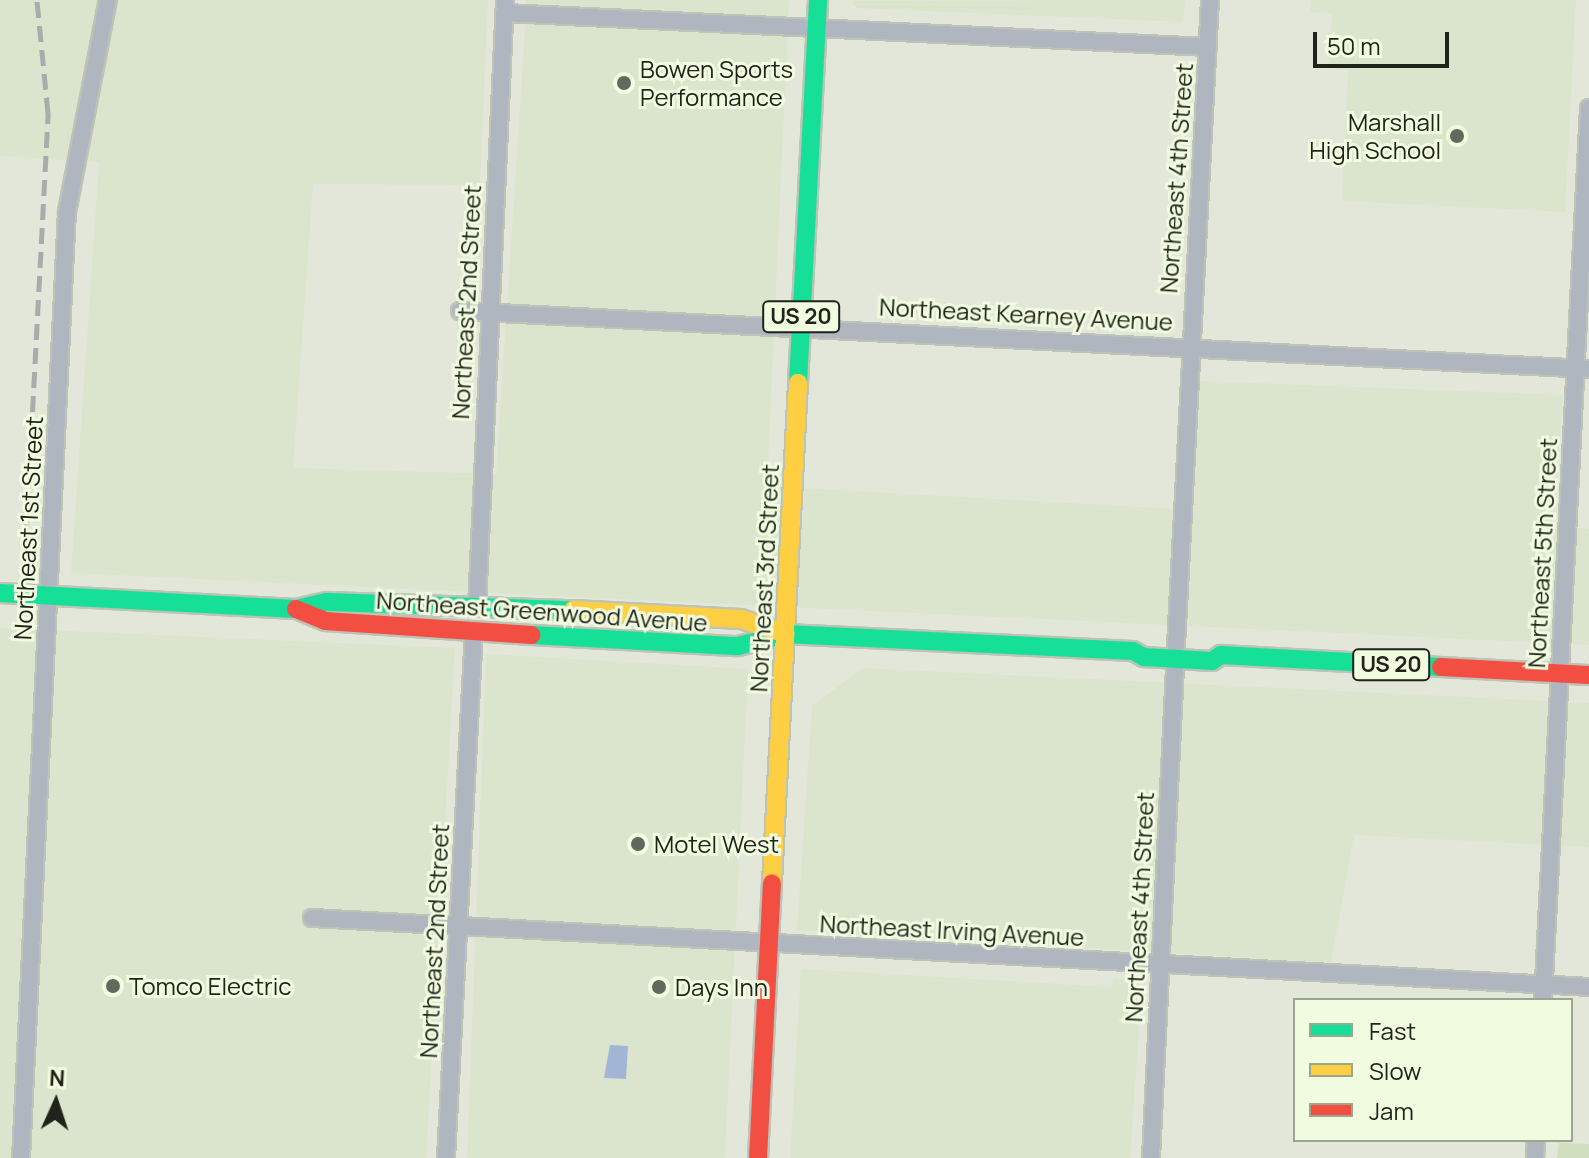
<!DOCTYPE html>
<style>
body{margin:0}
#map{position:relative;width:1589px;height:1158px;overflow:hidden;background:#e2e7d9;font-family:Manrope,sans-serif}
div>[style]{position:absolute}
.built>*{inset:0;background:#dbe5cd}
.green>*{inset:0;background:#d2dec0}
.water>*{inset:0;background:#a3b5d7}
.roads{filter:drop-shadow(2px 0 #bec3b7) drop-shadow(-2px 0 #bec3b7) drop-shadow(0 2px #bec3b7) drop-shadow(0 -2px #bec3b7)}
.street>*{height:16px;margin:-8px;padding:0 8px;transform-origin:8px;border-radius:8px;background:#b0b6c0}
.fast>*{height:18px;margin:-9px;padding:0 9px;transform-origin:9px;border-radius:9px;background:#16e098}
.slow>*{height:18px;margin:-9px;padding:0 9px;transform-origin:9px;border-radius:9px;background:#ffcf43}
.jam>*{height:18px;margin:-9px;padding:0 9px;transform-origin:9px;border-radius:9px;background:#f24e42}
.rail>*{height:5px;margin-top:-2.5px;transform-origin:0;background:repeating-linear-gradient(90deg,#a8adab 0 16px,transparent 0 24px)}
.dots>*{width:22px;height:22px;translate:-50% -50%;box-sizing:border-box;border:4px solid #f0fbe0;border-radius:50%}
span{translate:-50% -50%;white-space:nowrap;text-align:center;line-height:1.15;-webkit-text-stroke:6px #f0fbe0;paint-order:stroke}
.shield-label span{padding:2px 6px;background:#f0fbe0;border:2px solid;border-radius:6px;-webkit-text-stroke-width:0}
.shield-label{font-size:22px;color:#1f231a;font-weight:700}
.poi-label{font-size:24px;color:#1f231a}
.left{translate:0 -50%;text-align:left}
.right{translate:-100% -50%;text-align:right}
.street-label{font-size:24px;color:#1f231a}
.legend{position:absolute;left:1293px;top:998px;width:280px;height:144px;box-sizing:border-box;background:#f0fbe0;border:2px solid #9ca591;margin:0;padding:10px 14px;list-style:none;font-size:24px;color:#1f231a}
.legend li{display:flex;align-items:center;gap:16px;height:40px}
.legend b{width:40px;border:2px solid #9ca591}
.north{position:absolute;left:16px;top:1062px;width:80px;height:80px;-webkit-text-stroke:6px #f0fbe0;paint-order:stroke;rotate:3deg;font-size:22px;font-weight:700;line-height:32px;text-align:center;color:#1f231a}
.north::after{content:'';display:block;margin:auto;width:28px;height:36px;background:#1f231a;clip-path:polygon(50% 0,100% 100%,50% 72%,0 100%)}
.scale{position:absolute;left:1313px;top:32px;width:136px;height:36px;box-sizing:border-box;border:4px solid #1f231a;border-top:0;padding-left:10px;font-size:24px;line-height:28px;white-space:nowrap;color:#1f231a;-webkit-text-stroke:6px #f0fbe0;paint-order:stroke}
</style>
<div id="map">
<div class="built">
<i style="clip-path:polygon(0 0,488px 0,480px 185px,313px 184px,293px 468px,496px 474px,527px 0,789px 0,767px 486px,1193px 510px,1199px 381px,1563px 395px,1554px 526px,1589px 529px,1589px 645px,71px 573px,99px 162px,0 156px)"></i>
<i style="clip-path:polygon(1185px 0,1183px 22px,857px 8px,852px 1px)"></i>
<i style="clip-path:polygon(1311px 0,1576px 0,1565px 212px,1342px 201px,1348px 70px,1329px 69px,1332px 14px,1311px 12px)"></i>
<i style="clip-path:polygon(0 628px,455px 648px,426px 1158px,0 1158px)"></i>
<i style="clip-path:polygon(486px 654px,748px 669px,725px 1158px,467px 1158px)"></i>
<i style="clip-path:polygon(863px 668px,1589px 703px,1589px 847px,1354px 835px,1331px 963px,797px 930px,812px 706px)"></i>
<i style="clip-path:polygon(801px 969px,1112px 987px,1113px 978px,1139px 980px,1142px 987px,1130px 1158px,790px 1158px)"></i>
</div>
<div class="green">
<i style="clip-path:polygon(1559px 1143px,1589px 1144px,1589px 1158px,1557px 1158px)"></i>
</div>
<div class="water">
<i style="clip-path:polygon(610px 1045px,628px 1046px,626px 1079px,604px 1078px)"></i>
</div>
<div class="roads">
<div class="street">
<i style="left:505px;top:13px;width:704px;rotate:2.77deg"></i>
<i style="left:460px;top:311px;width:1130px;rotate:2.94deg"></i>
<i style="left:477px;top:607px;width:608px;rotate:-87.36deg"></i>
<i style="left:1176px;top:646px;width:647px;rotate:-86.99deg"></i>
<i style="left:312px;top:918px;width:1279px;rotate:3.09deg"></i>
<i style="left:1543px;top:1000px;width:893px;rotate:-87.05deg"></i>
<i style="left:21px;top:1158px;width:947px;rotate:-87.22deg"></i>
<i style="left:67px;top:212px;width:216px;rotate:-79.1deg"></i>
<i style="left:446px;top:1158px;width:528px;rotate:-86.96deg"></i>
<i style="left:1151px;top:1158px;width:500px;rotate:-87.2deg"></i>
<i style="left:1535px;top:1158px;width:18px;rotate:-87deg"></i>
</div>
<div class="fast">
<i style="left:798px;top:383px;width:384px;rotate:-87deg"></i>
<i style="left:0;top:593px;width:296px;rotate:3.1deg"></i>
<i style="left:296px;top:609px;width:32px;rotate:-13deg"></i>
<i style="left:327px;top:602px;width:246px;rotate:1.9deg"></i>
<i style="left:786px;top:634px;width:347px;rotate:2.8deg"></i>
<i style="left:1133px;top:651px;width:13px;rotate:29deg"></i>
<i style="left:1144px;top:657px;width:68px;rotate:3.4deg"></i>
<i style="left:1212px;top:661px;width:11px;rotate:-34deg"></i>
<i style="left:1221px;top:655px;width:220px;rotate:3.1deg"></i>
<i style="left:532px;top:635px;width:206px;rotate:3.1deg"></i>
<i style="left:738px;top:646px;width:49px;rotate:-14deg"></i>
</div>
<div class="slow">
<i style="left:573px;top:610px;width:168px;rotate:3.1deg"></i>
<i style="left:741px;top:619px;width:47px;rotate:18.4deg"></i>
<i style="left:772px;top:883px;width:501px;rotate:-87.02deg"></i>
</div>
<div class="jam">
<i style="left:296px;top:609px;width:31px;rotate:22deg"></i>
<i style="left:325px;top:621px;width:207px;rotate:3.9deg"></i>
<i style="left:1441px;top:667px;width:148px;rotate:3.1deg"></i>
<i style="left:758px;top:1158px;width:275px;rotate:-87.1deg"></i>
</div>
</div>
<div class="rail">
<i style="left:25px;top:555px;width:443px;rotate:-87deg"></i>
<i style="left:48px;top:113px;width:114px;rotate:-95.6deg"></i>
</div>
<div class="dots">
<i style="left:624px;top:83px;background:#63685d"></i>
<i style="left:1457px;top:136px;background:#63685d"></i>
<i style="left:638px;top:844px;background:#63685d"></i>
<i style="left:113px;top:986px;background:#63685d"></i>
<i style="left:659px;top:987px;background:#63685d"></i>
</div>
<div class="shield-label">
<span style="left:801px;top:317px">US 20</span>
<span style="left:1391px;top:665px">US 20</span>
</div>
<div class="poi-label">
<span class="left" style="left:640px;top:83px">Bowen Sports<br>Performance</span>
<span class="right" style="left:1441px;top:136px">Marshall<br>High School</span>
<span class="left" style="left:654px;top:844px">Motel West</span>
<span class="left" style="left:129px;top:986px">Tomco Electric</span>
<span class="left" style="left:675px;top:987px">Days Inn</span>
</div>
<div class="street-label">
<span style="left:1176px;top:178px;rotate:-86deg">Northeast 4th Street</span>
<span style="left:466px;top:302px;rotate:-87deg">Northeast 2nd Street</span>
<span style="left:1026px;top:314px;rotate:3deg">Northeast Kearney Avenue</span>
<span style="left:28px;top:528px;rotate:-87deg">Northeast 1st Street</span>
<span style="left:1542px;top:553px;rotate:-87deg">Northeast 5th Street</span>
<span style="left:764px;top:578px;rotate:-87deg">Northeast 3rd Street</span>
<span style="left:542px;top:611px;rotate:4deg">Northeast Greenwood Avenue</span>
<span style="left:1139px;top:907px;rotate:-87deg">Northeast 4th Street</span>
<span style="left:952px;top:930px;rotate:3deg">Northeast Irving Avenue</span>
<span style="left:434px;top:941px;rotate:-87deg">Northeast 2nd Street</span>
</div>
<ul class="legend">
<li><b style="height:10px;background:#16e098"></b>Fast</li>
<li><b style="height:10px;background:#ffcf43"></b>Slow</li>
<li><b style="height:10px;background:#f24e42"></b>Jam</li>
</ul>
<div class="north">N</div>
<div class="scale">50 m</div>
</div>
